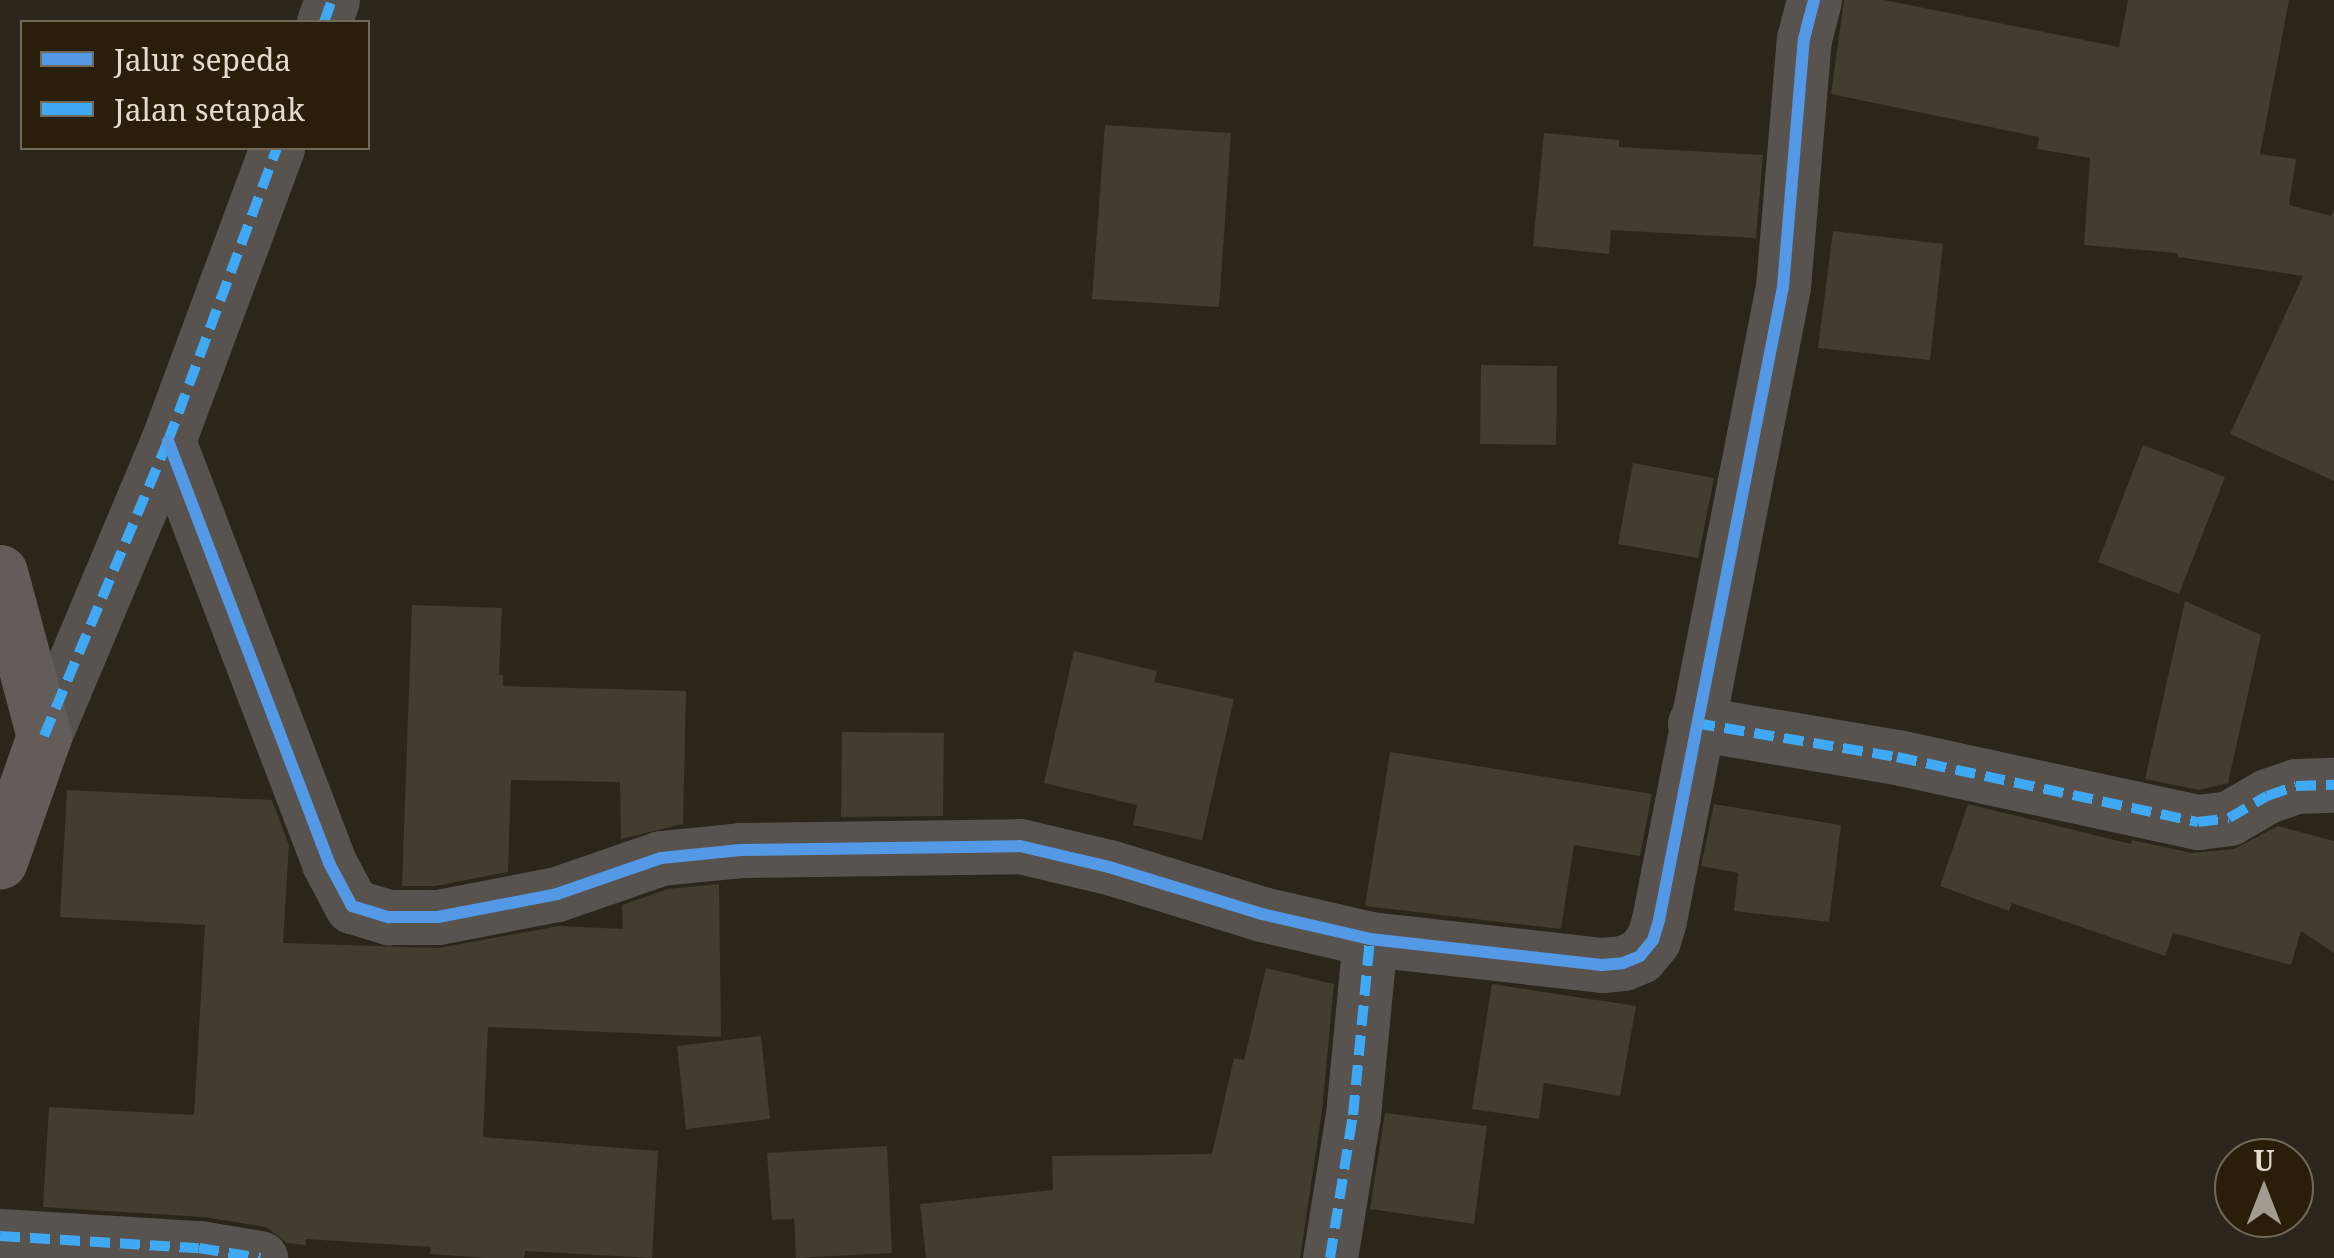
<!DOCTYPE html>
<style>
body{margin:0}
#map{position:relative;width:2334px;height:1258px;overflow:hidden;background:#2b251b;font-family:"Noto Serif",serif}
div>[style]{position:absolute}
.building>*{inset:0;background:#423c31}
.street>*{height:55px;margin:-27.5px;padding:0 27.5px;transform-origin:27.5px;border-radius:27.5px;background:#595350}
.secondary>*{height:55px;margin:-27.5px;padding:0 27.5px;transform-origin:27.5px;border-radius:27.5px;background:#635c59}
.quiet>*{height:10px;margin-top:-5px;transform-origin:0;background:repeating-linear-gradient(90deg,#3fa9f5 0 20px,transparent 0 30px)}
.cycleway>*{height:12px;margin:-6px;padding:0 6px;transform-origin:6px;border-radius:6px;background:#5399e6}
span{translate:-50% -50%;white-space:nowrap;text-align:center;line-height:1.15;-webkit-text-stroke:9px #281e0a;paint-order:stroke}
.legend{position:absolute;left:20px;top:20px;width:350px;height:130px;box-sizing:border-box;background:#281e0a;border:2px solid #726a59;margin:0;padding:12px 18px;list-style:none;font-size:30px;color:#e2dbcf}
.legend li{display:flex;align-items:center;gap:20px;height:50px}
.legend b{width:50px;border:2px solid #726a59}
.north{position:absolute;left:2214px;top:1138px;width:100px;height:100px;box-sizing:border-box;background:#281e0a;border:2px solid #726a59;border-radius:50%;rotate:0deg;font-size:28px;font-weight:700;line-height:40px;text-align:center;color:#e2dbcf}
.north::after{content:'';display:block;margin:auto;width:35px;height:45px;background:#a29b90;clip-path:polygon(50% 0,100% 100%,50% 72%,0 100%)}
</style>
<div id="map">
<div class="building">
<i style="clip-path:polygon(1844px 0,1884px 0,2119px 47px,2128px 0,2289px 0,2260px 154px,2296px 159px,2289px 205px,2331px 216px,2334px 209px,2334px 481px,2230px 434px,2303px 276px,2178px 257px,2178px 253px,2084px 245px,2090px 158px,2037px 149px,2039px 137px,1831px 94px)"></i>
<i style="clip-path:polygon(1105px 125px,1231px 133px,1219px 307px,1092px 299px)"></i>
<i style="clip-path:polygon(1544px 133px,1619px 140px,1619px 147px,1763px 155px,1756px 238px,1611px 230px,1609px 254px,1533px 246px)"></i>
<i style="clip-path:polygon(1833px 231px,1943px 244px,1930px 360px,1818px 348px)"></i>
<i style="clip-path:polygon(1481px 365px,1557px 366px,1556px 445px,1480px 444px)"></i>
<i style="clip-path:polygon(2143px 445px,2225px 477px,2179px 594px,2098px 562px)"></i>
<i style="clip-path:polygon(1633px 463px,1714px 478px,1698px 558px,1618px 544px)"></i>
<i style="clip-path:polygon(2185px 601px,2261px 635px,2228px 783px,2199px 790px,2145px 779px)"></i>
<i style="clip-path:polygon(412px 605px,502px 608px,499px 675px,503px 675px,503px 686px,686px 691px,683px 824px,621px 839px,620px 782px,511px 780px,508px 872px,435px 886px,402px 886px)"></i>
<i style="clip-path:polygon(1074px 651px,1157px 671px,1154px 682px,1234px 699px,1202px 840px,1133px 825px,1137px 805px,1044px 783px)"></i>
<i style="clip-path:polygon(842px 732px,944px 733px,943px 816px,841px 817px)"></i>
<i style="clip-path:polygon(1390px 752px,1652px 794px,1640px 856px,1574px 845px,1561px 929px,1365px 906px)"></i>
<i style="clip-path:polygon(67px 790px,272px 800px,289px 845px,283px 943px,438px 948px,559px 926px,623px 929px,622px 905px,668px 889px,719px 884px,721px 1037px,488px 1027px,483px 1137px,658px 1151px,652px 1258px,525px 1251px,524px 1258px,487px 1258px,430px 1254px,431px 1247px,306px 1239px,306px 1245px,287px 1243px,266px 1227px,204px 1217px,43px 1207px,49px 1107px,194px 1115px,205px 925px,60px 917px)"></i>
<i style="clip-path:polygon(1714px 804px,1841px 825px,1829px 922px,1734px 911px,1738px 873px,1701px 866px)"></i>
<i style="clip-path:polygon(1968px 804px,2131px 844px,2132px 840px,2192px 853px,2234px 849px,2278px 826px,2334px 841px,2334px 953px,2301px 931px,2291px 965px,2173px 933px,2165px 956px,2012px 903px,2009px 911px,1940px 886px)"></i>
<i style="clip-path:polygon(1266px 968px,1334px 984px,1322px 1111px,1300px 1258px,926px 1258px,920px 1204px,1053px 1190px,1052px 1156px,1212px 1154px,1234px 1058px,1244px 1060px)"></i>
<i style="clip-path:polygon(1492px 984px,1636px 1006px,1620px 1096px,1544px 1083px,1539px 1119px,1472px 1109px)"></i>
<i style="clip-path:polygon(761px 1036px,770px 1119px,686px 1129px,677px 1046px)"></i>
<i style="clip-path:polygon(1385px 1113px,1487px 1126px,1474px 1224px,1370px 1209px)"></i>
<i style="clip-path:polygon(887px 1146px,892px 1253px,796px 1258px,794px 1219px,772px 1220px,767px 1153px)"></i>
</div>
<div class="street">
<i style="left:324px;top:22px;width:23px;rotate:-70deg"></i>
<i style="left:168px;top:441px;width:452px;rotate:69.1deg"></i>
<i style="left:329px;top:863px;width:49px;rotate:61.9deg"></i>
<i style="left:352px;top:906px;width:39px;rotate:17deg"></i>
<i style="left:389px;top:917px;width:49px"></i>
<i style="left:438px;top:917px;width:121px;rotate:-10.9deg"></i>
<i style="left:557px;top:894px;width:110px;rotate:-19.1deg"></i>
<i style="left:661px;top:858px;width:80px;rotate:-5.7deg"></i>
<i style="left:741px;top:850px;width:279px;rotate:-0.8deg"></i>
<i style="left:1020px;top:846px;width:91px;rotate:13.3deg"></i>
<i style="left:1109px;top:867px;width:160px;rotate:17.1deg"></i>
<i style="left:1262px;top:914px;width:111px;rotate:13deg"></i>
<i style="left:1370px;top:939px;width:233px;rotate:6.4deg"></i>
<i style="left:1602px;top:965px;width:21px;rotate:-5deg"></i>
<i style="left:1623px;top:963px;width:18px;rotate:-22deg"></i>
<i style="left:1640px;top:956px;width:21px;rotate:-51deg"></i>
<i style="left:1653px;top:940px;width:21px;rotate:-73deg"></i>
<i style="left:1659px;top:920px;width:645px;rotate:-78.92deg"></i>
<i style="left:1783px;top:287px;width:249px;rotate:-85.2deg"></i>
<i style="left:1804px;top:39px;width:40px;rotate:-75.6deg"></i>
<i style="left:1695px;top:723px;width:205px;rotate:9.6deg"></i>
<i style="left:1897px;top:757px;width:308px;rotate:12.2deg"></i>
<i style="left:2198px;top:822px;width:31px;rotate:-7deg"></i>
<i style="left:2229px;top:818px;width:44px;rotate:-30.1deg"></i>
<i style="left:2267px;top:796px;width:31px;rotate:-19deg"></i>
<i style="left:2296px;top:786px;width:38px;rotate:-2deg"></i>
<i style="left:44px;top:736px;width:320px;rotate:-67.2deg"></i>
<i style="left:168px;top:441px;width:313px;rotate:-69.6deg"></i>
<i style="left:0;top:1236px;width:199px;rotate:3.5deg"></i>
<i style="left:199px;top:1248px;width:62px;rotate:9.3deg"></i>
<i style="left:1330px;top:1258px;width:145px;rotate:-80.9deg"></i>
<i style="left:1353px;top:1115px;width:177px;rotate:-84.5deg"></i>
</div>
<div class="secondary">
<i style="left:0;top:572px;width:170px;rotate:75deg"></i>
<i style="left:44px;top:736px;width:133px;rotate:109.4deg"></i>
</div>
<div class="quiet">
<i style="left:324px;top:22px;width:23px;rotate:-70deg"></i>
<i style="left:1695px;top:723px;width:205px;rotate:9.6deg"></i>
<i style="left:1897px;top:757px;width:308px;rotate:12.2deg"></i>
<i style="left:2198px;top:822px;width:31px;rotate:-7deg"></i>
<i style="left:2229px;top:818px;width:44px;rotate:-30.1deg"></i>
<i style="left:2267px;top:796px;width:31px;rotate:-19deg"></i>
<i style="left:2296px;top:786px;width:38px;rotate:-2deg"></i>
<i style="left:44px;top:736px;width:320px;rotate:-67.2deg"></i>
<i style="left:168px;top:441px;width:313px;rotate:-69.6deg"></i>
<i style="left:0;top:1236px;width:199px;rotate:3.5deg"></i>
<i style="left:199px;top:1248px;width:62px;rotate:9.3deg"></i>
<i style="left:1330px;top:1258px;width:145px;rotate:-80.9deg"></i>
<i style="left:1353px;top:1115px;width:177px;rotate:-84.5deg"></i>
</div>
<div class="cycleway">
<i style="left:168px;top:441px;width:452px;rotate:69.1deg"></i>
<i style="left:329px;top:863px;width:49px;rotate:61.9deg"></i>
<i style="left:352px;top:906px;width:39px;rotate:17deg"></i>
<i style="left:389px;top:917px;width:49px"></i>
<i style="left:438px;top:917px;width:121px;rotate:-10.9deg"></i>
<i style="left:557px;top:894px;width:110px;rotate:-19.1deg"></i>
<i style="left:661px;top:858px;width:80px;rotate:-5.7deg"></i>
<i style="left:741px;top:850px;width:279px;rotate:-0.8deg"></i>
<i style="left:1020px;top:846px;width:91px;rotate:13.3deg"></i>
<i style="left:1109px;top:867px;width:160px;rotate:17.1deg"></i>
<i style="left:1262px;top:914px;width:111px;rotate:13deg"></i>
<i style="left:1370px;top:939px;width:233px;rotate:6.4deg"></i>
<i style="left:1602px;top:965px;width:21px;rotate:-5deg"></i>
<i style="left:1623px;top:963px;width:18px;rotate:-22deg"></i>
<i style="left:1640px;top:956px;width:21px;rotate:-51deg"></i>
<i style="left:1653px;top:940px;width:21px;rotate:-73deg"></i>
<i style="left:1659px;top:920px;width:645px;rotate:-78.92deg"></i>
<i style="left:1783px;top:287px;width:249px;rotate:-85.2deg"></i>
<i style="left:1804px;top:39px;width:40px;rotate:-75.6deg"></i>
</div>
<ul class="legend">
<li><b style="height:12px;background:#5399e6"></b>Jalur sepeda</li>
<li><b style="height:12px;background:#3fa9f5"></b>Jalan setapak</li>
</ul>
<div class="north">U</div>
</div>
